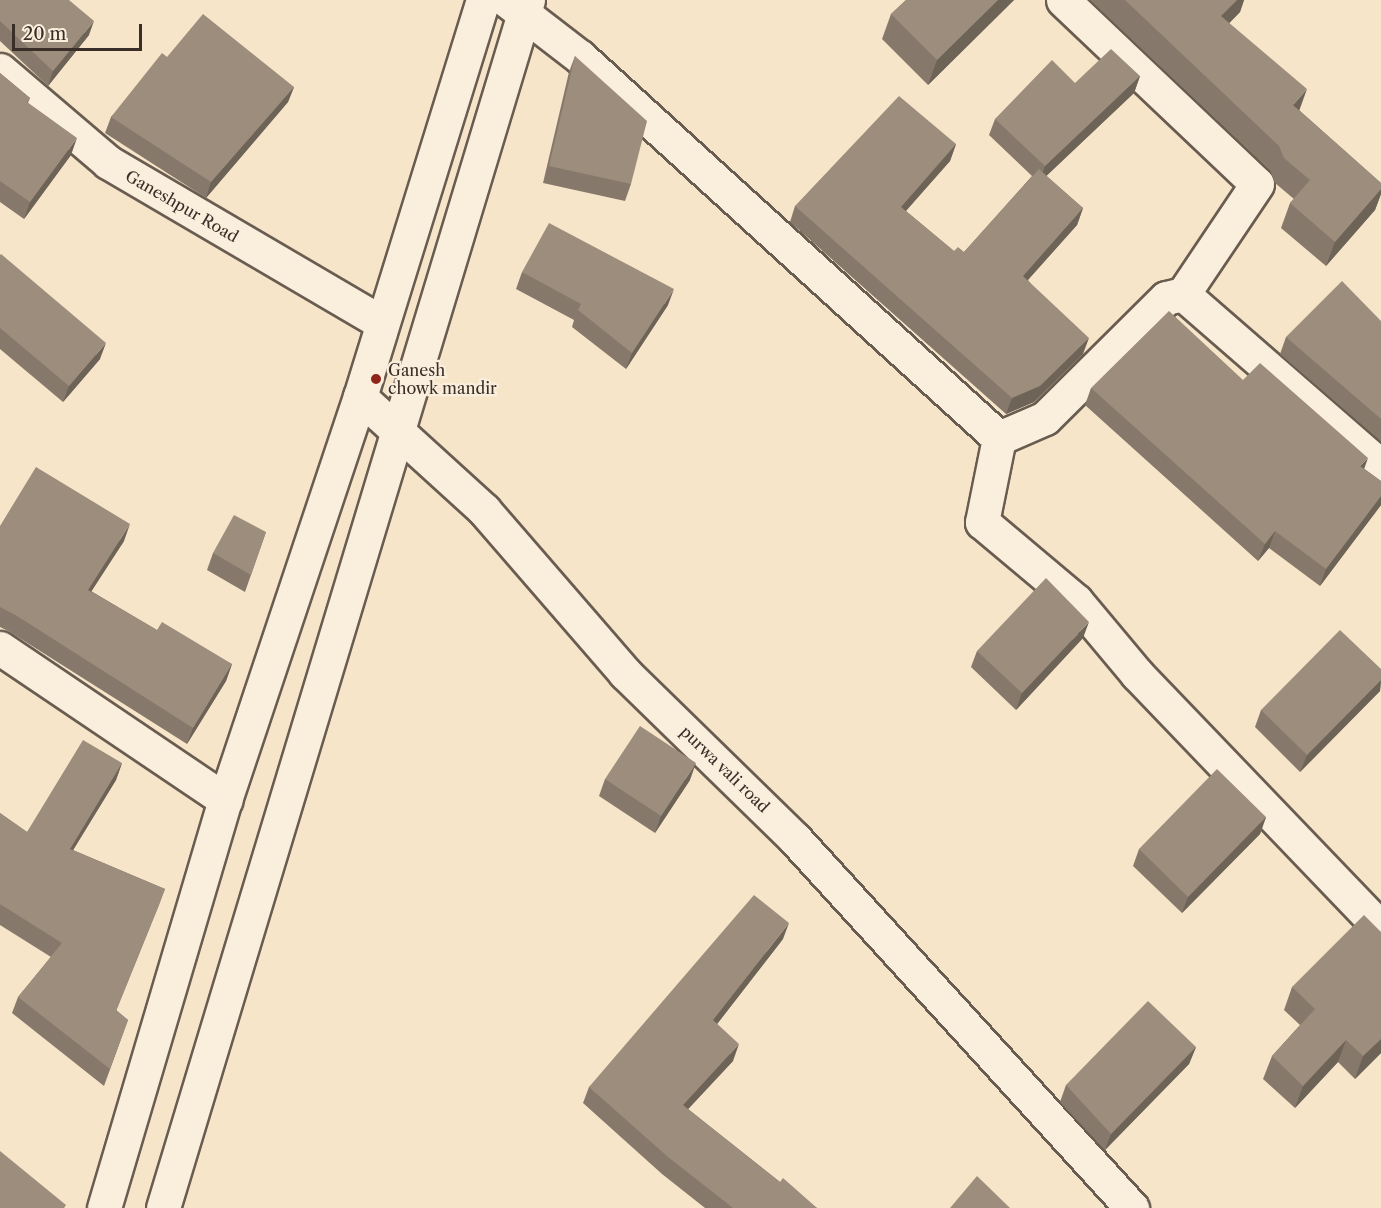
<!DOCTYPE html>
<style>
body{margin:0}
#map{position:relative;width:1381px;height:1208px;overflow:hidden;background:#f7e5ca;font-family:"Libre Caslon Text",serif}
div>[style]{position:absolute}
.roads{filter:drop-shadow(2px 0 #695c50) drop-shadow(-2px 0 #695c50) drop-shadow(0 2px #695c50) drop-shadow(0 -2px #695c50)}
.street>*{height:33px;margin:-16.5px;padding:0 16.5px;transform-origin:16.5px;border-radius:16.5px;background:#faeedd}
.secondary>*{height:33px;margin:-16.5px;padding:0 16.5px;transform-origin:16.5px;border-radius:16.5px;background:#faeedd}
.wall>*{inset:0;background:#86796b}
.shaded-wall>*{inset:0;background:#6d6357}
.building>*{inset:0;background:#9c8d7c}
.dots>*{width:16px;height:16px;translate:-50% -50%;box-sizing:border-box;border:3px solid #faeedd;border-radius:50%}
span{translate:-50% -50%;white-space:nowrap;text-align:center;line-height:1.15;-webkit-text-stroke:4.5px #faeedd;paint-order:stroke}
.street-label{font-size:16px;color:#3a2e28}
.poi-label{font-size:16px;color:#3a2e28}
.left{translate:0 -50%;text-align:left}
.scale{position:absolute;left:12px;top:24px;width:130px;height:27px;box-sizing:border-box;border:3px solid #3a2e28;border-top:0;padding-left:8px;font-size:18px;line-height:21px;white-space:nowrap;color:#3a2e28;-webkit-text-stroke:4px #faeedd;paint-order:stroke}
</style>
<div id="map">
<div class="roads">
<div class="street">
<i style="left:506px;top:0;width:93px;rotate:37.6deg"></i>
<i style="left:580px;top:57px;width:566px;rotate:42.28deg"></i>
<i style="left:1063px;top:0;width:267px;rotate:43.5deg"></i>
<i style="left:1257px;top:184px;width:133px;rotate:123.9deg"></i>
<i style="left:0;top:70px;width:142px;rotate:40.4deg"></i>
<i style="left:108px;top:162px;width:314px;rotate:30.4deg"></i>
<i style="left:360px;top:397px;width:168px;rotate:42.3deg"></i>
<i style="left:484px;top:510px;width:216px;rotate:49.1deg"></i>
<i style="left:625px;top:673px;width:238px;rotate:44.3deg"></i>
<i style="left:795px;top:839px;width:500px;rotate:47.6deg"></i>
<i style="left:999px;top:438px;width:86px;rotate:101.4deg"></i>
<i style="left:982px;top:522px;width:123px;rotate:40deg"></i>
<i style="left:1076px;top:601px;width:95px;rotate:50.1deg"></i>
<i style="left:1137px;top:674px;width:352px;rotate:46.2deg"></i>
<i style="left:999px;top:438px;width:50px;rotate:-23.5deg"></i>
<i style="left:1045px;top:418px;width:170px;rotate:-44.8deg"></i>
<i style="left:1166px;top:298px;width:17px;rotate:-13deg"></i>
<i style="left:1183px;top:294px;width:262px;rotate:41deg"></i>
<i style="left:0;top:648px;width:272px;rotate:34deg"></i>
</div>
<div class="secondary">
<i style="left:104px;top:1208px;width:426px;rotate:-73.5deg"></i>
<i style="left:225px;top:800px;width:425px;rotate:-71.5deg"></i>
<i style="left:360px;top:397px;width:416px;rotate:-72.8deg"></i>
<i style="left:163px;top:1208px;width:1262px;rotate:-73.19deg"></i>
</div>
</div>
<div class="wall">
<i style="clip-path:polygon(0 0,89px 35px,48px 86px,0 41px)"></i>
<i style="clip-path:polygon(906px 0,1014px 0,928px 85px,882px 39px,891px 14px)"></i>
<i style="clip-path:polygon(1090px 0,1244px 0,1240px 12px,1229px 23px,1299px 110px,1381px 183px,1381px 194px,1375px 210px,1326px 266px,1281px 228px,1290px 203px,1294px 199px,1275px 183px,1270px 170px)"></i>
<i style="clip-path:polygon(575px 56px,631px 184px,625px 201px,543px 183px,569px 72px)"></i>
<i style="clip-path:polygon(167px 57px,294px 87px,288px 102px,206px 198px,105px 133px,111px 117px)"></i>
<i style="clip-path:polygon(0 73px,30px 98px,28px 103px,71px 155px,24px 219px,0 202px)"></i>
<i style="clip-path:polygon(1140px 76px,1134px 93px,1046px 176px,1083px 208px,1077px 225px,1028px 280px,1083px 354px,1034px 402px,1006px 414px,790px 222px,795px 206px,956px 144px,950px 161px,906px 211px,954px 251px,964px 252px,1032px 176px,989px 135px,995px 119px,1075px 83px)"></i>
<i style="clip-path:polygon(0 255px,100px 359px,63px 402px,0 349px)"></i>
<i style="clip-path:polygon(522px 272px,668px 305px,626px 369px,572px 327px,574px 320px,516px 289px)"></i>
<i style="clip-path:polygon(1381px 321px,1381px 441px,1280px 354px,1286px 337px)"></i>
<i style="clip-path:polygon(1243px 380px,1381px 481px,1381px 505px,1320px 586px,1269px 548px,1258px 561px,1085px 405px,1091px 388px)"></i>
<i style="clip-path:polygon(0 526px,124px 541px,91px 591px,157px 630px,232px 664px,226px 681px,187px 744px,10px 632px,0 627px)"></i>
<i style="clip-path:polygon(266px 532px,245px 592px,207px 570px,213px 553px)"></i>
<i style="clip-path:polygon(1083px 638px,1016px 710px,971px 667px,977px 651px)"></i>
<i style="clip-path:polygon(1381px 680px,1380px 691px,1300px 772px,1255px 727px,1261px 710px)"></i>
<i style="clip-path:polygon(122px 763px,116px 780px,73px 850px,165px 889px,116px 1010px,128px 1020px,104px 1086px,12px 1013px,18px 997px,51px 957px,0 925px,0 813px,27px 832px)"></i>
<i style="clip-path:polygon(605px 779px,690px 780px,655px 833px,599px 796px)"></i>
<i style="clip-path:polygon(1266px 817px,1260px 834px,1182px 913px,1133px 866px,1139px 849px)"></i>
<i style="clip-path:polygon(1381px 932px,1381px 1053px,1355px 1079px,1338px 1062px,1295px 1108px,1263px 1079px,1272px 1056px,1300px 1025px,1284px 1010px,1292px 987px)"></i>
<i style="clip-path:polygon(783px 939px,717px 1024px,733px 1061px,688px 1109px,780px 1182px,817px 1208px,705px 1208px,662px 1174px,583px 1103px,589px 1087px)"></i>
<i style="clip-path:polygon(1196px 1047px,1189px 1064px,1105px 1150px,1060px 1102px,1066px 1085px)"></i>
</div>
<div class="shaded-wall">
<i style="clip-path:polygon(998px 0,1014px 0,928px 85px,937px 60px)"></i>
<i style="clip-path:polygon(1237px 0,1244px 0,1240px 12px,1212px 41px,1221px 16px)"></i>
<i style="clip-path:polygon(94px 21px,89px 35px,48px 86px,53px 71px)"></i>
<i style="clip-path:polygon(1140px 76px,1134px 93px,1039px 183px,1045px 166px)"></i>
<i style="clip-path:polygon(294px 87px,288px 102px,206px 198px,211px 182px)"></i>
<i style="clip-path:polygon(1307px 89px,1298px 114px,1293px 105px)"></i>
<i style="clip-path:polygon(77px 138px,71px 155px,24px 219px,30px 202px)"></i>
<i style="clip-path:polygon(956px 144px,950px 161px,895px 223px,901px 207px)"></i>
<i style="clip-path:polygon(1381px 189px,1381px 194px,1375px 210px,1326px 266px,1335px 242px)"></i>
<i style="clip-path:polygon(1083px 208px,1077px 225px,1017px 292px,1023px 276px)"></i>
<i style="clip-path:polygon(674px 289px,668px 305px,626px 369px,632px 353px)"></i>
<i style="clip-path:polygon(1089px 338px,1083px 354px,1034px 402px,1006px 414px,1012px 398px)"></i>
<i style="clip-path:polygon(106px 343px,100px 359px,63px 402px,69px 386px)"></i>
<i style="clip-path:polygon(1368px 458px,1362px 475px,1360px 466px)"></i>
<i style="clip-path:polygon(1381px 496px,1381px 505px,1320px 586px,1326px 569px)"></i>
<i style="clip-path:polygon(130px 524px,124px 541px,82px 606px,88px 590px)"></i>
<i style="clip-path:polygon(1275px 531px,1269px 548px,1258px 561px,1265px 544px)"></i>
<i style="clip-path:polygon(1089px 622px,1083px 638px,1016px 710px,1022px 693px)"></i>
<i style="clip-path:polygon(232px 664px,226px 681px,187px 744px,193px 728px)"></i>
<i style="clip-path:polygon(1381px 680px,1380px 691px,1300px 772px,1307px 755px)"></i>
<i style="clip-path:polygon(122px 763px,116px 780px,64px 865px,70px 849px)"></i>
<i style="clip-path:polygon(696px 763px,690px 780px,655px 833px,661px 816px)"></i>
<i style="clip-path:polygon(1266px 817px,1260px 834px,1182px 913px,1188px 897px)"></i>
<i style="clip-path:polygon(165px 889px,159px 905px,110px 1026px,116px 1010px)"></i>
<i style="clip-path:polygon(789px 923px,783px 939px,707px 1037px,713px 1020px)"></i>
<i style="clip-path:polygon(1381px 1039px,1381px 1053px,1355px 1079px,1363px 1056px)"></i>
<i style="clip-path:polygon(1346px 1040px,1338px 1062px,1295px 1108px,1303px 1086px)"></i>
<i style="clip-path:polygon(739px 1044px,733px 1061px,677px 1121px,683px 1105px)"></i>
<i style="clip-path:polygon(1196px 1047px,1189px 1064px,1105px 1150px,1111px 1134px)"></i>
</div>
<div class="building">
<i style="clip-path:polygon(0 0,69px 0,94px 21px,53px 71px,0 21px)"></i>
<i style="clip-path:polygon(906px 0,998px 0,937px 60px,891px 14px)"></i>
<i style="clip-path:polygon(1125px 0,1237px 0,1221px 16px,1307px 89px,1293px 105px,1381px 183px,1381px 189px,1335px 242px,1290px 203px,1310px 180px,1284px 158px,1279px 146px)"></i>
<i style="clip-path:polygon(203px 14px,294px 87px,211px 182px,111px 117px,162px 53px,167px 57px)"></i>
<i style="clip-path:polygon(1111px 49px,1140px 76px,1045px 166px,995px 119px,1052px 60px,1075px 83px)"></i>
<i style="clip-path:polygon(575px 56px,647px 121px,631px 184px,549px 166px)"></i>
<i style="clip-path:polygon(0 73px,30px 98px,27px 102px,77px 138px,30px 202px,0 181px)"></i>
<i style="clip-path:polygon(899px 96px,956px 144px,901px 207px,954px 251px,958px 247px,964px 252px,1039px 169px,1083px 208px,1023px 276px,1089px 338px,1040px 386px,1012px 398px,795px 206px)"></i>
<i style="clip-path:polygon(549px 223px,674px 289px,632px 353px,578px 310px,581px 304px,522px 272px)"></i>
<i style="clip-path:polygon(1px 254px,106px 343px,69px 386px,0 328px,0 255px)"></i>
<i style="clip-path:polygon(1342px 281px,1381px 321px,1381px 419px,1286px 337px)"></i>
<i style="clip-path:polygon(1169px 311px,1243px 380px,1260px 363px,1368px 458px,1360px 466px,1381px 481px,1381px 496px,1326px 569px,1275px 531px,1265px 544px,1091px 388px)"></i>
<i style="clip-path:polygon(36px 467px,130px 524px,88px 590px,157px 630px,162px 622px,232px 664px,193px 728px,17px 616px,0 607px,0 526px)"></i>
<i style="clip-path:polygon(234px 515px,266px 532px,251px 575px,213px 553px)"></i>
<i style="clip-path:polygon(1046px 578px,1089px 622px,1022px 693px,977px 651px)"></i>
<i style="clip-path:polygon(1340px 630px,1381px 669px,1381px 680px,1307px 755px,1261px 710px)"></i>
<i style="clip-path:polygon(640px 726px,696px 763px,661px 816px,605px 779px)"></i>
<i style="clip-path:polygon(83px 740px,122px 763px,70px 849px,165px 889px,116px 1010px,128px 1020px,110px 1069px,18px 997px,62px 943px,0 904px,0 813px,27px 832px)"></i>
<i style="clip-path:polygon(1217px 769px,1266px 817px,1188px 897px,1139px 849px)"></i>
<i style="clip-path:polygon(754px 895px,789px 923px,713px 1020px,739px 1044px,683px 1105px,780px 1182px,783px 1178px,817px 1208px,733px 1208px,668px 1157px,589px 1087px)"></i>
<i style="clip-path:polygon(1364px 915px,1381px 932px,1381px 1039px,1363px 1056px,1346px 1040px,1303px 1086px,1272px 1056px,1315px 1009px,1292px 987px)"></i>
<i style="clip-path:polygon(1148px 1001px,1196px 1047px,1111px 1134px,1066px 1085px)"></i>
<i style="clip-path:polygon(0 1151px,66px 1205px,64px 1208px,0 1208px)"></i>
<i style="clip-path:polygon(977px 1176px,1010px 1208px,950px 1208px)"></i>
</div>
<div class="dots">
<i style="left:376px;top:379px;background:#8f2418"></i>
</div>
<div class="street-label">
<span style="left:182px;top:206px;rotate:30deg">Ganeshpur Road</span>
<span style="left:725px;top:769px;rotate:44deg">purwa vali road</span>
</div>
<div class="poi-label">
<span class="left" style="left:388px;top:379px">Ganesh<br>chowk mandir</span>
</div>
<div class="scale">20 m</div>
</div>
